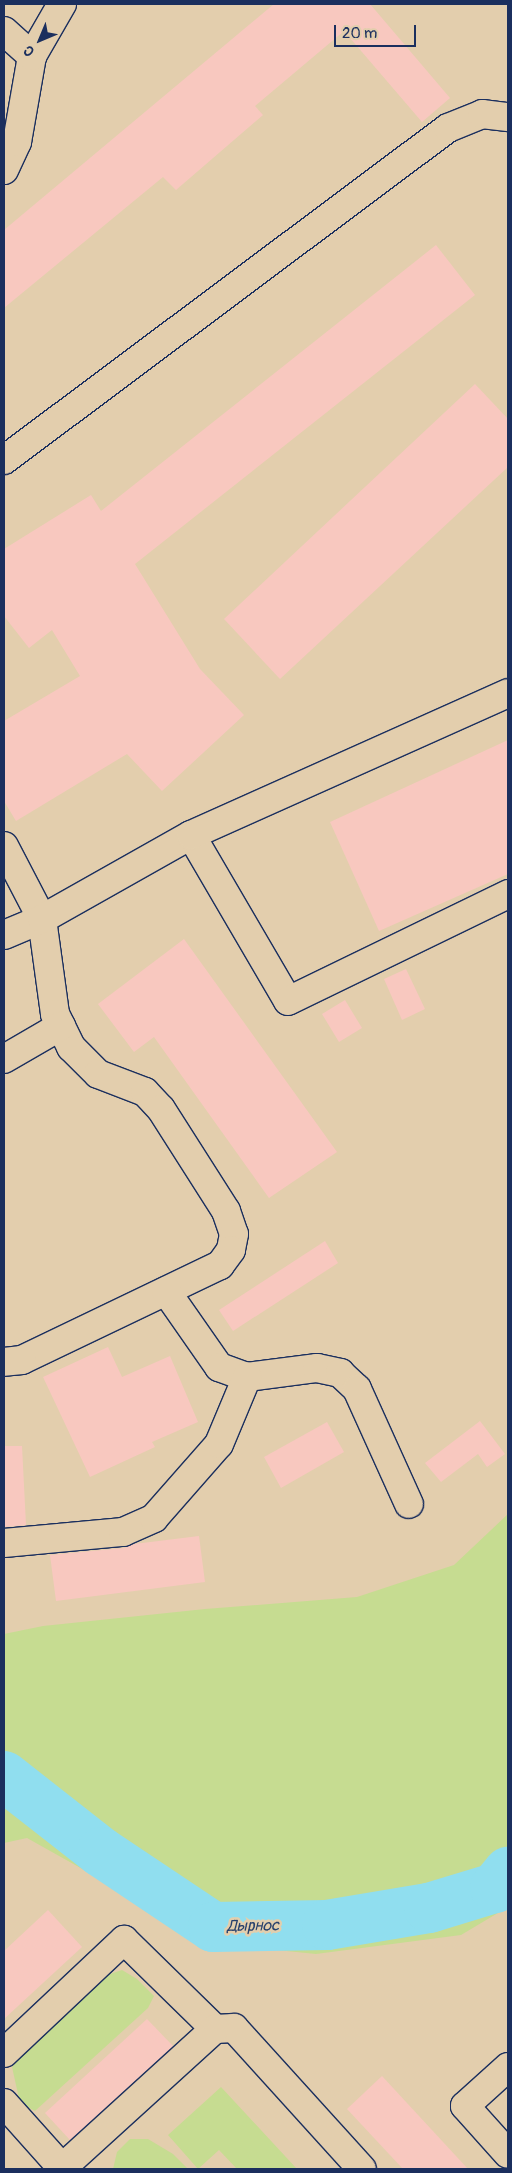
<!DOCTYPE html>
<meta charset="utf-8">
<style>
body{margin:0}
#map{position:relative;width:512px;height:2173px;overflow:hidden;background:#e3cead;font-family:Pangolin,sans-serif}
div>[style]{position:absolute}
.green>*{inset:0;background:#c6dc91}
.river>*{height:50px;margin:-25px;padding:0 25px;transform-origin:25px;border-radius:25px;background:#90deef}
.building>*{inset:0;background:#f8c8bf}
.roads{filter:drop-shadow(1px 0 #1b2f5e) drop-shadow(-1px 0 #1b2f5e) drop-shadow(0 1px #1b2f5e) drop-shadow(0 -1px #1b2f5e)}
.minor>*{height:28px;margin:-14px;padding:0 14px;transform-origin:14px;border-radius:14px;background:#e3cead}
span{translate:-50% -50%;white-space:nowrap;text-align:center;line-height:1.15;-webkit-text-stroke:5px #e3cead;paint-order:stroke}
.water-label{font-size:16px;color:#27406c;font-style:italic}
.frame{position:absolute;inset:0;border:5px solid #1b2f5e;pointer-events:none}
.north{position:absolute;left:15px;top:15px;width:50px;height:50px;-webkit-text-stroke:4px #e3cead;paint-order:stroke;rotate:225deg;font-size:14px;font-weight:700;line-height:20px;text-align:center;color:#1b2f5e}
.north::after{content:'';display:block;margin:auto;width:18px;height:22px;background:#1b2f5e;clip-path:polygon(50% 0,100% 100%,50% 72%,0 100%)}
.scale{position:absolute;left:334px;top:25px;width:82px;height:22px;box-sizing:border-box;border:2px solid #1b2f5e;border-top:0;padding-left:6px;font-size:15px;line-height:18px;white-space:nowrap;color:#1b2f5e;-webkit-text-stroke:4px #e3cead;paint-order:stroke}
</style>
<div id="map">
<div class="green">
<i style="clip-path:polygon(508px 1514px,508px 1907px,461px 1935px,316px 1954px,216px 1944px,27px 1838px,4px 1843px,4px 1634px,43px 1626px,205px 1609px,357px 1597px,454px 1565px)"></i>
<i style="clip-path:polygon(122px 1970px,137px 1979px,154px 1996px,148px 2008px,35px 2111px,20px 2103px,12px 2067px,32px 2042px,101px 1977px)"></i>
<i style="clip-path:polygon(221px 2087px,297px 2169px,237px 2169px,219px 2150px,198px 2169px,168px 2135px)"></i>
<i style="clip-path:polygon(130px 2139px,148px 2139px,173px 2154px,188px 2169px,113px 2169px,117px 2152px)"></i>
</div>
<div class="river">
<i style="left:4px;top:1776px;width:123px;rotate:38.1deg"></i>
<i style="left:101px;top:1852px;width:135px;rotate:33.8deg"></i>
<i style="left:213px;top:1927px;width:114px;rotate:-1deg"></i>
<i style="left:327px;top:1925px;width:103px;rotate:-9.5deg"></i>
<i style="left:429px;top:1908px;width:69px;rotate:-16.9deg"></i>
<i style="left:495px;top:1888px;width:21px;rotate:-51deg"></i>
</div>
<div class="building">
<i style="clip-path:polygon(274px 4px,370px 4px,450px 98px,422px 122px,344px 31px,255px 106px,263px 115px,176px 190px,163px 177px,4px 308px,4px 230px)"></i>
<i style="clip-path:polygon(436px 245px,475px 295px,135px 564px,200px 669px,244px 715px,162px 791px,127px 754px,16px 821px,4px 801px,4px 721px,80px 676px,52px 630px,29px 648px,4px 616px,4px 549px,91px 495px,101px 511px)"></i>
<i style="clip-path:polygon(475px 384px,508px 419px,508px 467px,280px 679px,224px 619px)"></i>
<i style="clip-path:polygon(508px 740px,508px 874px,379px 931px,330px 822px)"></i>
<i style="clip-path:polygon(184px 939px,337px 1152px,269px 1198px,154px 1037px,134px 1052px,98px 1004px)"></i>
<i style="clip-path:polygon(406px 969px,425px 1009px,402px 1020px,384px 979px)"></i>
<i style="clip-path:polygon(345px 1000px,362px 1028px,339px 1042px,322px 1014px)"></i>
<i style="clip-path:polygon(325px 1241px,338px 1263px,233px 1331px,219px 1310px)"></i>
<i style="clip-path:polygon(108px 1347px,122px 1377px,170px 1356px,198px 1422px,152px 1442px,155px 1447px,90px 1477px,43px 1377px)"></i>
<i style="clip-path:polygon(480px 1421px,505px 1454px,487px 1467px,478px 1454px,441px 1482px,425px 1463px)"></i>
<i style="clip-path:polygon(327px 1422px,344px 1452px,281px 1488px,264px 1457px)"></i>
<i style="clip-path:polygon(4px 1446px,22px 1446px,26px 1525px,4px 1527px)"></i>
<i style="clip-path:polygon(199px 1536px,205px 1582px,56px 1601px,50px 1555px,124px 1548px,134px 1544px)"></i>
<i style="clip-path:polygon(48px 1910px,82px 1947px,4px 2019px,4px 1951px)"></i>
<i style="clip-path:polygon(147px 2019px,173px 2046px,70px 2140px,45px 2113px)"></i>
<i style="clip-path:polygon(382px 2076px,468px 2169px,403px 2169px,347px 2109px)"></i>
</div>
<div class="roads">
<div class="minor">
<i style="left:4px;top:31px;width:38px;rotate:42deg"></i>
<i style="left:4px;top:170px;width:31px;rotate:-65deg"></i>
<i style="left:17px;top:142px;width:87px;rotate:-80.1deg"></i>
<i style="left:32px;top:56px;width:60px;rotate:-60deg"></i>
<i style="left:4px;top:460px;width:554px;rotate:-36.79deg"></i>
<i style="left:448px;top:128px;width:37px;rotate:-22deg"></i>
<i style="left:482px;top:114px;width:26px;rotate:7deg"></i>
<i style="left:191px;top:835px;width:192px;rotate:59.7deg"></i>
<i style="left:288px;top:1001px;width:245px;rotate:-25.9deg"></i>
<i style="left:4px;top:846px;width:82px;rotate:62.5deg"></i>
<i style="left:42px;top:919px;width:96px;rotate:82.2deg"></i>
<i style="left:55px;top:1014px;width:37px;rotate:64deg"></i>
<i style="left:71px;top:1047px;width:38px;rotate:45deg"></i>
<i style="left:98px;top:1074px;width:50px;rotate:21deg"></i>
<i style="left:145px;top:1092px;width:23px;rotate:47deg"></i>
<i style="left:161px;top:1109px;width:121px;rotate:57.5deg"></i>
<i style="left:226px;top:1211px;width:24px;rotate:71deg"></i>
<i style="left:234px;top:1234px;width:16px;rotate:101deg"></i>
<i style="left:231px;top:1250px;width:19px;rotate:126deg"></i>
<i style="left:220px;top:1265px;width:220px;rotate:154.4deg"></i>
<i style="left:22px;top:1360px;width:18px;rotate:174deg"></i>
<i style="left:4px;top:935px;width:41px;rotate:-22.8deg"></i>
<i style="left:42px;top:919px;width:171px;rotate:-29.4deg"></i>
<i style="left:191px;top:835px;width:347px;rotate:-24.1deg"></i>
<i style="left:4px;top:1059px;width:66px;rotate:-30.1deg"></i>
<i style="left:166px;top:1291px;width:93px;rotate:55.1deg"></i>
<i style="left:219px;top:1367px;width:30px;rotate:20deg"></i>
<i style="left:247px;top:1377px;width:71px;rotate:-7.3deg"></i>
<i style="left:317px;top:1368px;width:24px;rotate:12deg"></i>
<i style="left:340px;top:1373px;width:23px;rotate:43deg"></i>
<i style="left:357px;top:1389px;width:126px;rotate:65.7deg"></i>
<i style="left:4px;top:1543px;width:120px;rotate:-5.3deg"></i>
<i style="left:123px;top:1532px;width:34px;rotate:-24deg"></i>
<i style="left:154px;top:1518px;width:98px;rotate:-48.7deg"></i>
<i style="left:219px;top:1444px;width:73px;rotate:-67.3deg"></i>
<i style="left:4px;top:2053px;width:165px;rotate:-43.3deg"></i>
<i style="left:124px;top:1940px;width:127px;rotate:44.4deg"></i>
<i style="left:215px;top:2029px;width:19px;rotate:-3deg"></i>
<i style="left:234px;top:2028px;width:190px;rotate:47.8deg"></i>
<i style="left:508px;top:2067px;width:58px;rotate:137.8deg"></i>
<i style="left:465px;top:2106px;width:64px;rotate:48.1deg"></i>
<i style="left:4px;top:2103px;width:89px;rotate:48.2deg"></i>
<i style="left:62px;top:2168px;width:207px;rotate:-42.3deg"></i>
</div>
</div>
<div class="water-label">
<span style="left:253px;top:1926px;rotate:-1deg">Дырнос</span>
</div>
<div class="frame"></div>
<div class="north">С</div>
<div class="scale">20 m</div>
</div>
